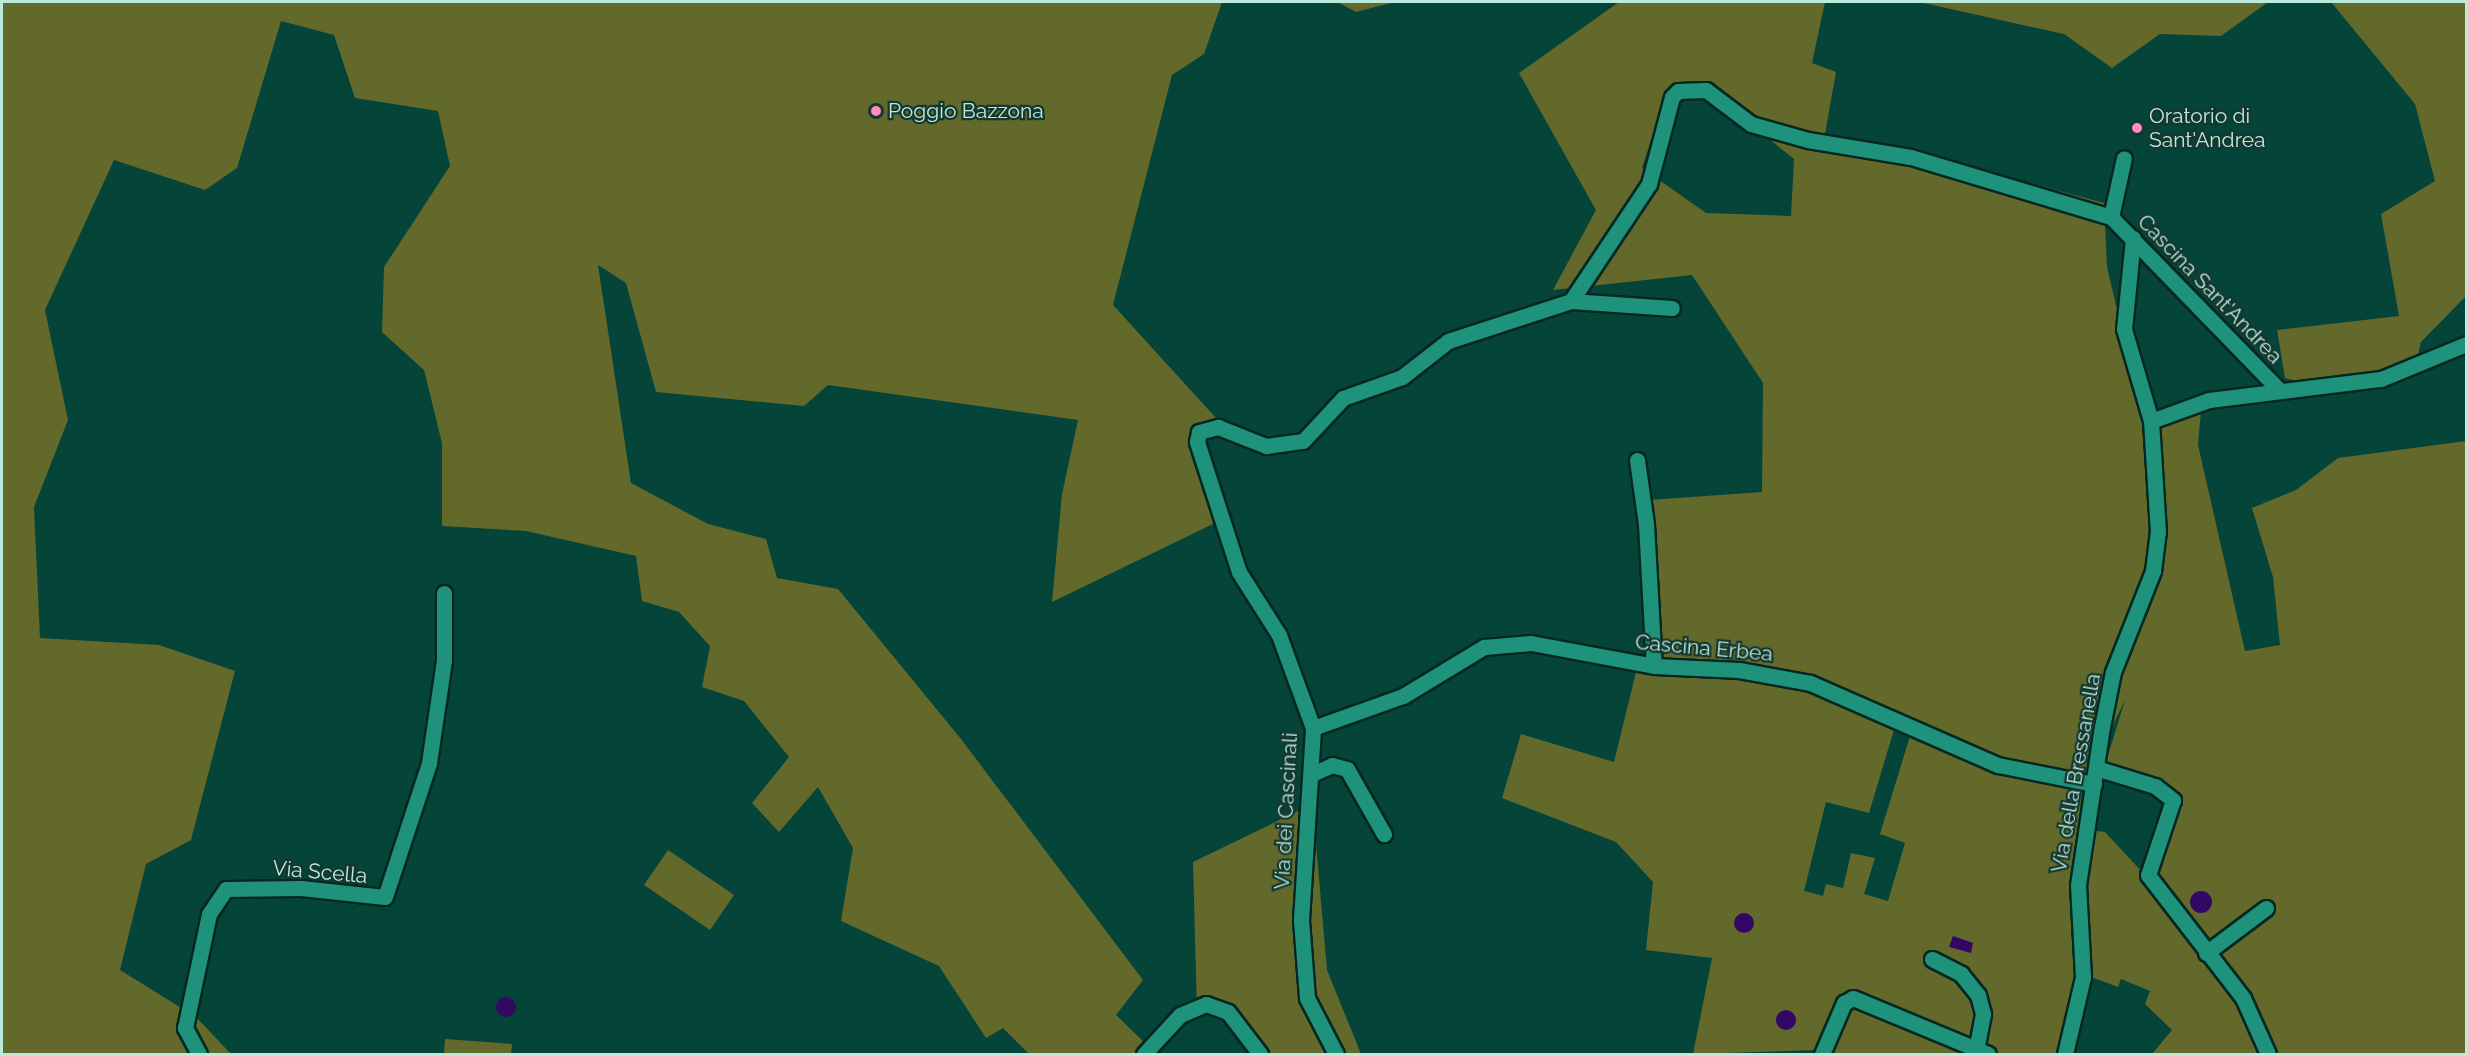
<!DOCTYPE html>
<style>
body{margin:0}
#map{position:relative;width:2468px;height:1056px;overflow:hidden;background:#054438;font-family:Raleway,sans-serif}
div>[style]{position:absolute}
.green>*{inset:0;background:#62692b}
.water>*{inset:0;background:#320864}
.round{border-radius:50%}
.roads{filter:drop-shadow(2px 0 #052720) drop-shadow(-2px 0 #052720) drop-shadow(0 2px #052720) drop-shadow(0 -2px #052720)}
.minor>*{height:15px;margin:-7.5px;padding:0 7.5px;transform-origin:7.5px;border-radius:7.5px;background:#1e927b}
.dots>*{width:16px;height:16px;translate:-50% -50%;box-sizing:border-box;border:3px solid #15372f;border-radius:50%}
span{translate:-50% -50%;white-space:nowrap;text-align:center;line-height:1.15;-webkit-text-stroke:4.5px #15372f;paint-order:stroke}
.poi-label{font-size:21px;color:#baeadc}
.left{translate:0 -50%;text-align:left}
.street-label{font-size:21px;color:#baeadc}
.frame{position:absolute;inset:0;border:3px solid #baeadc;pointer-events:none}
</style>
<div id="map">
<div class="green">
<i style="clip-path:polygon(2px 2px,1222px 2px,1204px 54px,1172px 75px,1113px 305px,1216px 418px,1193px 430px,1215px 523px,1052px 602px,1062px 494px,1078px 420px,828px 385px,804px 406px,656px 392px,626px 283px,598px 265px,631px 483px,708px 524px,766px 539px,777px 578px,838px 589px,961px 739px,1143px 980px,1116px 1015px,1145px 1043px,1134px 1054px,1029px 1054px,1003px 1028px,986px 1038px,939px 966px,841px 921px,853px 848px,818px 787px,779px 832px,752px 803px,789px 757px,744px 701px,702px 687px,710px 646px,679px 612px,642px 601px,636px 556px,526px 531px,442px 526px,442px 443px,424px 370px,382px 332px,384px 267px,450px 166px,438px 111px,355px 98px,334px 35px,281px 21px,237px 168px,205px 190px,114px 160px,45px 310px,68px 420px,34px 507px,40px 638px,159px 645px,235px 671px,191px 840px,146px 864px,120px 970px,196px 1017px,231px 1054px,2px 1054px)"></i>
<i style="clip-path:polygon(1337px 2px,1395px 2px,1356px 12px)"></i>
<i style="clip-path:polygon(evenodd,1619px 2px,1825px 2px,1812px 63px,1836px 72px,1825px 134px,1907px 150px,2104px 203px,2107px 267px,2144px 424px,2201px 411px,2198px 445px,2245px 651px,2280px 645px,2273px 577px,2252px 508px,2296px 490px,2338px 458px,2466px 441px,2466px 1054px,2268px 1054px,2158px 876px,2179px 810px,2149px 790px,2102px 775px,2125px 700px,2082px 790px,2073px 888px,2076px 969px,2060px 1054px,1999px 1054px,1975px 1035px,1968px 1041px,1847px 991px,1821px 1050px,1693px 1054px,1712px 958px,1646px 950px,1653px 882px,1616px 842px,1502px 798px,1521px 734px,1614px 762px,1637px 668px,1745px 674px,1793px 683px,1896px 723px,1869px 813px,1826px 802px,1804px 891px,1823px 896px,1826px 884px,1843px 888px,1851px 853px,1875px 858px,1864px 894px,1888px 901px,1905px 843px,1880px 834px,1911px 733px,1978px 766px,1973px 749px,1841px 688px,1769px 667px,1658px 662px,1649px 500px,1762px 492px,1763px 383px,1692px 275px,1553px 290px,1596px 210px,1519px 73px,1619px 2px,1704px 87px,1794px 159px,1791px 216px,1706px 213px,1642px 168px,1665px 97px,1704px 87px)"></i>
<i style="clip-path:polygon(1919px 2px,2268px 2px,2221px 36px,2160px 34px,2112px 68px,2064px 34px)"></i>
<i style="clip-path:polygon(2331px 2px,2466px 2px,2466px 296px,2421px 342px,2417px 358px,2366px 376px,2313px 385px,2285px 378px,2277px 330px,2399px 316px,2381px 214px,2435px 181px,2415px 104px)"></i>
<i style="clip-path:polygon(1298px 811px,1314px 821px,1327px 970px,1361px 1054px,1251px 1054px,1232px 1024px,1214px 1011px,1197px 1013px,1193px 862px)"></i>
<i style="clip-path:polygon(2089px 830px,2105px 832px,2144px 874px,2240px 1000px,2264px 1054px,2152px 1054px,2172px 1030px,2145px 1004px,2150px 991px,2121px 979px,2118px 987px,2086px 975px,2081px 932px)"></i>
<i style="clip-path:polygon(668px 850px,734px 895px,710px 930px,644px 885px)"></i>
<i style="clip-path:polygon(1851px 1003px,1971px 1054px,1830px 1054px)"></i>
<i style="clip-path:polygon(445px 1039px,512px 1044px,511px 1054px,444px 1054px)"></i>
</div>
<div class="water">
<i class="round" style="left:2190px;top:891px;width:22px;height:22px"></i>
<i class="round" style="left:1734px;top:913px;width:20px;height:20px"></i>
<i style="clip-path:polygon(1953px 936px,1973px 943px,1971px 953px,1949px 947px)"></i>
<i class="round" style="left:496px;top:997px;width:20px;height:20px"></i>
<i class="round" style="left:1776px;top:1010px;width:20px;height:20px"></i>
</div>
<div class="roads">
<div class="minor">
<i style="left:2111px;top:217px;width:60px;rotate:-77.6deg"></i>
<i style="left:2133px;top:238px;width:91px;rotate:95.6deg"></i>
<i style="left:2124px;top:329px;width:96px;rotate:73.6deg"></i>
<i style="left:1571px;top:301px;width:141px;rotate:-56.3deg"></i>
<i style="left:1649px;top:184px;width:90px;rotate:-75.2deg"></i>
<i style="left:1672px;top:97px;width:8px;rotate:-45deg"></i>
<i style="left:1678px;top:91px;width:28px;rotate:-2deg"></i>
<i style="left:1706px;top:90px;width:56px;rotate:37.1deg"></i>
<i style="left:1751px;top:124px;width:59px;rotate:15.7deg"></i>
<i style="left:1808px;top:140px;width:104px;rotate:9.4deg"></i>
<i style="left:1911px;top:157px;width:209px;rotate:16.7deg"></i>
<i style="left:2111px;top:217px;width:241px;rotate:45.8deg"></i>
<i style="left:1637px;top:460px;width:65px;rotate:82deg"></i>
<i style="left:1646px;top:524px;width:142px;rotate:86.8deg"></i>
<i style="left:1313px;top:728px;width:96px;rotate:-19.6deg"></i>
<i style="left:1403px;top:696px;width:95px;rotate:-31.2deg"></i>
<i style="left:1484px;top:647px;width:47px;rotate:-4.9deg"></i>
<i style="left:1531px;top:643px;width:125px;rotate:10.6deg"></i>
<i style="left:1654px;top:666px;width:85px;rotate:2.7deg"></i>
<i style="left:1739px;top:670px;width:72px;rotate:10.4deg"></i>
<i style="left:1810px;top:683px;width:205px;rotate:23.6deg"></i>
<i style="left:1998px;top:765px;width:98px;rotate:11.2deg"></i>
<i style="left:2096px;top:768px;width:62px;rotate:17deg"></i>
<i style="left:2155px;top:786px;width:23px;rotate:38deg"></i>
<i style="left:2173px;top:800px;width:79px;rotate:108.4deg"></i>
<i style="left:2148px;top:875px;width:155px;rotate:52.3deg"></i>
<i style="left:2243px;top:998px;width:61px;rotate:65.9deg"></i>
<i style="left:1312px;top:774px;width:22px;rotate:-24deg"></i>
<i style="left:1332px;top:765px;width:16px;rotate:15deg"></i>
<i style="left:1347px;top:769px;width:75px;rotate:60.4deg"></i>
<i style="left:2206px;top:953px;width:75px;rotate:-36.9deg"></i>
<i style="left:1932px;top:959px;width:33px;rotate:27deg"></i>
<i style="left:1961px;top:974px;width:27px;rotate:51deg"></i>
<i style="left:1978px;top:995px;width:20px;rotate:75deg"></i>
<i style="left:1983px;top:1014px;width:36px;rotate:101deg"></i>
<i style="left:199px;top:1054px;width:30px;rotate:-118deg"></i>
<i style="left:185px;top:1028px;width:116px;rotate:-78.1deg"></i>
<i style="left:209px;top:914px;width:30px;rotate:-56deg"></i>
<i style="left:226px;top:889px;width:75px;rotate:-0.8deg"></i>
<i style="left:301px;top:888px;width:84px;rotate:6.1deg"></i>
<i style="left:385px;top:897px;width:141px;rotate:-71.8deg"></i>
<i style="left:429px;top:763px;width:104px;rotate:-81.7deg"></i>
<i style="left:444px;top:660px;width:67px;rotate:-90deg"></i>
<i style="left:1144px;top:1054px;width:53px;rotate:-47.3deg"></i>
<i style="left:1180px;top:1015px;width:28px;rotate:-23deg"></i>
<i style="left:1206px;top:1004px;width:23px;rotate:20deg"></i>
<i style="left:1228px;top:1012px;width:53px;rotate:52.7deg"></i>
<i style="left:1336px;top:1054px;width:63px;rotate:-117.4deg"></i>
<i style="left:1307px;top:998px;width:78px;rotate:-94.4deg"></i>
<i style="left:1301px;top:920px;width:192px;rotate:-86.4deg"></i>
<i style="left:1313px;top:728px;width:99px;rotate:-110.1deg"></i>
<i style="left:1279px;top:635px;width:75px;rotate:-122.4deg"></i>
<i style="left:1239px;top:572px;width:137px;rotate:-107.9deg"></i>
<i style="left:1197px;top:442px;width:10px;rotate:-79deg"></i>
<i style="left:1199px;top:432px;width:20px;rotate:-15deg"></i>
<i style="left:1218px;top:427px;width:52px;rotate:21.6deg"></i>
<i style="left:1266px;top:446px;width:37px;rotate:-8deg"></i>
<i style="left:1303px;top:441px;width:59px;rotate:-47.1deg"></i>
<i style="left:1343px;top:398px;width:63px;rotate:-19.6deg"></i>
<i style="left:1402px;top:377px;width:58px;rotate:-38deg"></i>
<i style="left:1448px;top:341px;width:129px;rotate:-18deg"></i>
<i style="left:1571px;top:301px;width:101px;rotate:4deg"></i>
<i style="left:1822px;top:1054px;width:56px;rotate:-66.7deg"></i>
<i style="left:1844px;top:1003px;width:10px;rotate:-29deg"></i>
<i style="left:1853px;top:998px;width:146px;rotate:22.5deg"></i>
<i style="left:2065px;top:1054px;width:79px;rotate:-76.8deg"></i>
<i style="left:2083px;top:977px;width:92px;rotate:-93.1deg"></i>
<i style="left:2078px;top:885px;width:160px;rotate:-81.4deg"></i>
<i style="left:2102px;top:727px;width:56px;rotate:-78.7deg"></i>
<i style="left:2113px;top:672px;width:109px;rotate:-68.4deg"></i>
<i style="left:2153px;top:571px;width:39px;rotate:-83deg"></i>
<i style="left:2158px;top:532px;width:111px;rotate:-93.6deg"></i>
<i style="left:2151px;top:421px;width:62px;rotate:-19.9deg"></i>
<i style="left:2209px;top:400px;width:173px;rotate:-7deg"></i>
<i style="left:2381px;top:379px;width:92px;rotate:-22.4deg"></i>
</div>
</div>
<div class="dots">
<i style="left:876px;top:111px;background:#fe8ebb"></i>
<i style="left:2137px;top:128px;background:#fe8ebb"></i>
</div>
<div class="poi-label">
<span class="left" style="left:888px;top:111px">Poggio Bazzona</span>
<span class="left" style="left:2149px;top:128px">Oratorio di<br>Sant'Andrea</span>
</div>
<div class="street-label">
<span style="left:2210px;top:289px;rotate:46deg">Cascina Sant'Andrea</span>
<span style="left:1704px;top:648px;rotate:5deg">Cascina Erbea</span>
<span style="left:2076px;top:773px;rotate:-80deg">Via della Bressanella</span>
<span style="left:1286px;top:811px;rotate:-87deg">Via dei Cascinali</span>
<span style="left:320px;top:872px;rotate:5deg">Via Scella</span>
</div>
<div class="frame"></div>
</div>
